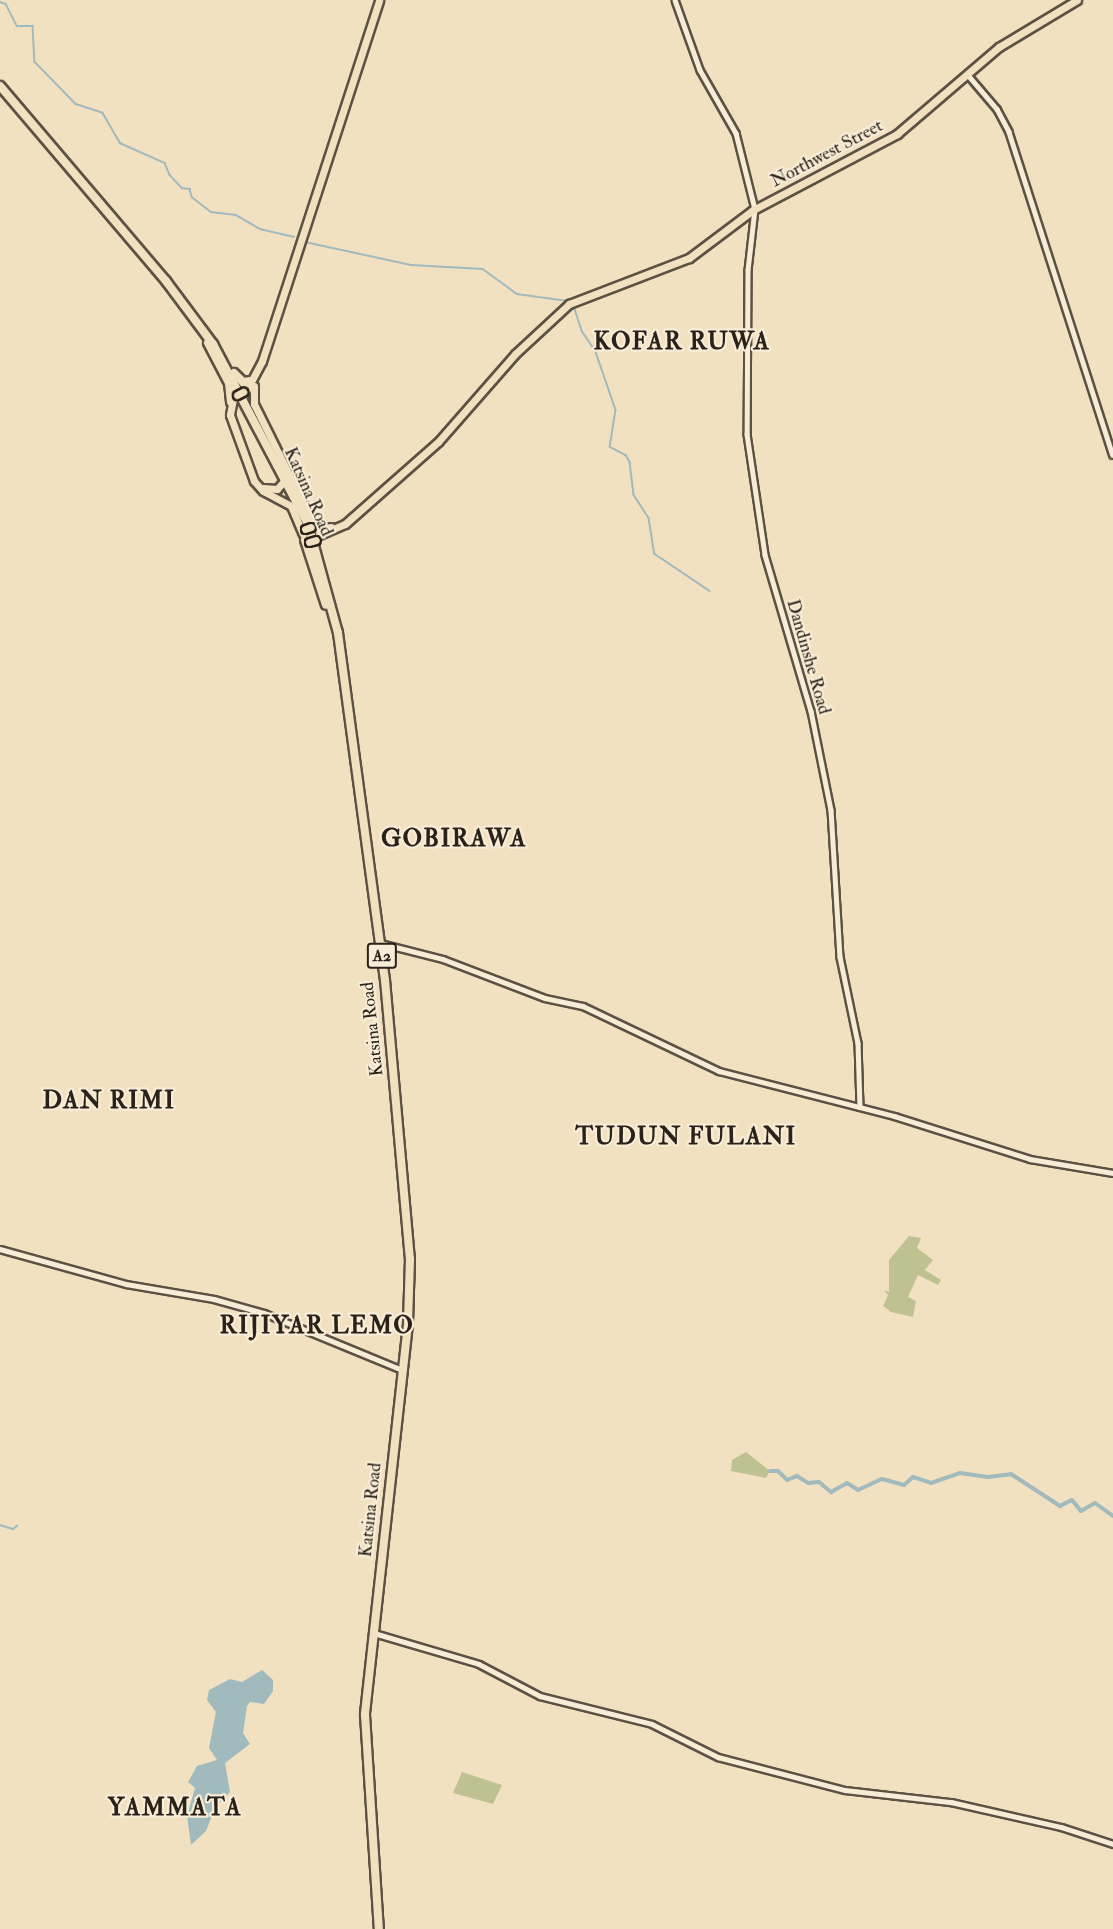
<!DOCTYPE html>
<style>
body{margin:0}
#map{position:relative;width:1113px;height:1929px;overflow:hidden;background:#f2e1c0;font-family:"IM FELL Double Pica",serif}
div>[style]{position:absolute}
.green>*{inset:0;background:#bec290}
.water>*{inset:0;background:#a1babe}
.stream>*{height:1.5px;margin:-0.75px;padding:0 0.75px;transform-origin:0.75px;border-radius:0.75px;background:#a1babe}
.river>*{height:4px;margin:-2px;padding:0 2px;transform-origin:2px;border-radius:2px;background:#a1babe}
.roads{filter:drop-shadow(2px 0 #5c5142) drop-shadow(-2px 0 #5c5142) drop-shadow(0 2px #5c5142) drop-shadow(0 -2px #5c5142)}
.minor>*{height:4.5px;margin:-2.25px;padding:0 2.25px;transform-origin:2.25px;border-radius:2.25px;background:#f7ecd6}
.major>*{height:7px;margin:-3.5px;padding:0 3.5px;transform-origin:3.5px;border-radius:3.5px;background:#f2e1c0}
.highway>*{height:8px;margin:-4px;padding:0 4px;transform-origin:4px;border-radius:4px;background:#f2e1c0}
.bridges{filter:drop-shadow(2px 0 #2a2118) drop-shadow(-2px 0 #2a2118) drop-shadow(0 2px #2a2118) drop-shadow(0 -2px #2a2118)}
.major-bridge>*{height:7px;margin:-3.5px;padding:0 3.5px;transform-origin:3.5px;border-radius:3.5px;background:#f2e1c0}
span{translate:-50% -50%;white-space:nowrap;text-align:center;line-height:1.15;-webkit-text-stroke:4.5px #f7ecd6;paint-order:stroke}
.shield-label span{padding:2px 4px;background:#f7ecd6;border:2px solid;border-radius:4px;-webkit-text-stroke-width:0}
.shield-label{font-size:16px;color:#2a2118;font-weight:700}
.street-label{font-size:18px;color:#2a2118}
.district-label{font-size:24px;color:#2a2118;font-weight:700;letter-spacing:1.5px}
</style>
<div id="map">
<div class="green">
<i style="clip-path:polygon(909px 1236px,921px 1238px,917px 1248px,933px 1260px,925px 1270px,941px 1280px,938px 1285px,918px 1275px,908px 1297px,916px 1301px,913px 1317px,891px 1312px,883px 1306px,888px 1295px,884px 1290px,889px 1292px,889px 1260px)"></i>
<i style="clip-path:polygon(746px 1452px,770px 1471px,766px 1478px,731px 1471px,732px 1460px)"></i>
<i style="clip-path:polygon(462px 1772px,502px 1785px,493px 1804px,453px 1793px)"></i>
</div>
<div class="water">
<i style="clip-path:polygon(262px 1670px,273px 1680px,273px 1691px,264px 1704px,250px 1702px,247px 1706px,243px 1733px,250px 1744px,225px 1763px,230px 1792px,215px 1808px,206px 1831px,191px 1845px,187px 1816px,195px 1788px,188px 1782px,197px 1766px,217px 1760px,209px 1748px,216px 1712px,207px 1700px,209px 1690px,230px 1679px,242px 1682px)"></i>
</div>
<div class="stream">
<i style="left:0;top:2px;width:6px;rotate:18deg"></i>
<i style="left:6px;top:4px;width:25px;rotate:63deg"></i>
<i style="left:17px;top:26px;width:16px"></i>
<i style="left:33px;top:26px;width:36px;rotate:87deg"></i>
<i style="left:35px;top:62px;width:59px;rotate:45.7deg"></i>
<i style="left:76px;top:104px;width:28px;rotate:18deg"></i>
<i style="left:103px;top:113px;width:34px;rotate:60deg"></i>
<i style="left:120px;top:143px;width:49px;rotate:24deg"></i>
<i style="left:165px;top:163px;width:13px;rotate:67deg"></i>
<i style="left:170px;top:175px;width:18px;rotate:47deg"></i>
<i style="left:182px;top:188px;width:8px;rotate:7deg"></i>
<i style="left:190px;top:189px;width:8px;rotate:76deg"></i>
<i style="left:192px;top:197px;width:24px;rotate:38deg"></i>
<i style="left:211px;top:212px;width:25px;rotate:7deg"></i>
<i style="left:236px;top:215px;width:28px;rotate:30deg"></i>
<i style="left:260px;top:229px;width:35px;rotate:13deg"></i>
<i style="left:305px;top:242px;width:108px;rotate:12.2deg"></i>
<i style="left:411px;top:265px;width:72px;rotate:3.2deg"></i>
<i style="left:483px;top:269px;width:42px;rotate:36.3deg"></i>
<i style="left:517px;top:294px;width:51px;rotate:7.8deg"></i>
<i style="left:574px;top:306px;width:26px;rotate:72deg"></i>
<i style="left:582px;top:331px;width:25px;rotate:56deg"></i>
<i style="left:596px;top:352px;width:61px;rotate:71deg"></i>
<i style="left:616px;top:410px;width:37px;rotate:99deg"></i>
<i style="left:610px;top:447px;width:18px;rotate:27deg"></i>
<i style="left:626px;top:455px;width:8px;rotate:60deg"></i>
<i style="left:630px;top:462px;width:33px;rotate:83deg"></i>
<i style="left:634px;top:495px;width:27px;rotate:57deg"></i>
<i style="left:649px;top:518px;width:36px;rotate:81deg"></i>
<i style="left:655px;top:554px;width:66px;rotate:33.9deg"></i>
<i style="left:0;top:1525px;width:14px;rotate:17deg"></i>
<i style="left:13px;top:1529px;width:5px;rotate:-37deg"></i>
</div>
<div class="river">
<i style="left:770px;top:1471px;width:8px"></i>
<i style="left:778px;top:1471px;width:13px;rotate:45deg"></i>
<i style="left:787px;top:1480px;width:11px;rotate:-22deg"></i>
<i style="left:797px;top:1476px;width:13px;rotate:32deg"></i>
<i style="left:808px;top:1483px;width:11px;rotate:-5deg"></i>
<i style="left:819px;top:1482px;width:16px;rotate:40deg"></i>
<i style="left:831px;top:1492px;width:18px;rotate:-29deg"></i>
<i style="left:847px;top:1483px;width:13px;rotate:32deg"></i>
<i style="left:858px;top:1490px;width:26px;rotate:-25deg"></i>
<i style="left:882px;top:1479px;width:23px;rotate:15deg"></i>
<i style="left:904px;top:1485px;width:12px;rotate:-42deg"></i>
<i style="left:913px;top:1477px;width:19px;rotate:18deg"></i>
<i style="left:931px;top:1483px;width:31px;rotate:-19deg"></i>
<i style="left:960px;top:1473px;width:28px;rotate:8deg"></i>
<i style="left:988px;top:1477px;width:23px;rotate:-7deg"></i>
<i style="left:1011px;top:1474px;width:59px;rotate:33.1deg"></i>
<i style="left:1060px;top:1506px;width:13px;rotate:-27deg"></i>
<i style="left:1072px;top:1500px;width:14px;rotate:51deg"></i>
<i style="left:1081px;top:1511px;width:16px;rotate:-30deg"></i>
<i style="left:1095px;top:1503px;width:22px;rotate:36deg"></i>
</div>
<div class="roads">
<div class="minor">
<i style="left:675px;top:0;width:74px;rotate:70.3deg"></i>
<i style="left:700px;top:70px;width:73px;rotate:60.3deg"></i>
<i style="left:736px;top:133px;width:78px;rotate:76deg"></i>
<i style="left:755px;top:209px;width:61px;rotate:96.5deg"></i>
<i style="left:748px;top:270px;width:164px;rotate:90.3deg"></i>
<i style="left:747px;top:434px;width:122px;rotate:81.5deg"></i>
<i style="left:765px;top:555px;width:163px;rotate:73.6deg"></i>
<i style="left:811px;top:711px;width:101px;rotate:78.6deg"></i>
<i style="left:831px;top:810px;width:147px;rotate:86.5deg"></i>
<i style="left:840px;top:957px;width:88px;rotate:78.2deg"></i>
<i style="left:858px;top:1043px;width:64px;rotate:88.2deg"></i>
<i style="left:968px;top:75px;width:45px;rotate:49.5deg"></i>
<i style="left:997px;top:109px;width:26px;rotate:62deg"></i>
<i style="left:1009px;top:132px;width:339px;rotate:72.2deg"></i>
<i style="left:380px;top:943px;width:65px;rotate:14.3deg"></i>
<i style="left:443px;top:959px;width:109px;rotate:20.9deg"></i>
<i style="left:545px;top:998px;width:39px;rotate:12deg"></i>
<i style="left:583px;top:1006px;width:151px;rotate:25.5deg"></i>
<i style="left:719px;top:1071px;width:181px;rotate:14.4deg"></i>
<i style="left:894px;top:1116px;width:143px;rotate:17.5deg"></i>
<i style="left:1030px;top:1159px;width:84px;rotate:9.6deg"></i>
<i style="left:0;top:1249px;width:131px;rotate:15.5deg"></i>
<i style="left:126px;top:1284px;width:89px;rotate:9.7deg"></i>
<i style="left:214px;top:1299px;width:52px;rotate:15.6deg"></i>
<i style="left:264px;top:1313px;width:147px;rotate:22.4deg"></i>
<i style="left:374px;top:1633px;width:109px;rotate:16.4deg"></i>
<i style="left:479px;top:1664px;width:69px;rotate:27.7deg"></i>
<i style="left:540px;top:1696px;width:115px;rotate:14deg"></i>
<i style="left:652px;top:1724px;width:74px;rotate:26.6deg"></i>
<i style="left:718px;top:1757px;width:131px;rotate:14.6deg"></i>
<i style="left:845px;top:1790px;width:107px;rotate:6.5deg"></i>
<i style="left:951px;top:1802px;width:113px;rotate:12.8deg"></i>
<i style="left:1061px;top:1827px;width:55px;rotate:18.1deg"></i>
</div>
<div class="major">
<i style="left:254px;top:386px;width:18px;rotate:90deg"></i>
<i style="left:254px;top:404px;width:137px;rotate:63.6deg"></i>
<i style="left:244px;top:395px;width:38px;rotate:-62deg"></i>
<i style="left:262px;top:361px;width:379px;rotate:-72deg"></i>
<i style="left:233px;top:399px;width:16px;rotate:101deg"></i>
<i style="left:230px;top:415px;width:70px;rotate:70deg"></i>
<i style="left:254px;top:481px;width:13px;rotate:48deg"></i>
<i style="left:263px;top:491px;width:32px;rotate:28deg"></i>
<i style="left:291px;top:506px;width:30px;rotate:67deg"></i>
<i style="left:263px;top:488px;width:14px;rotate:4deg"></i>
<i style="left:277px;top:489px;width:9px;rotate:-49deg"></i>
<i style="left:317px;top:529px;width:14px;rotate:-8deg"></i>
<i style="left:319px;top:535px;width:28px;rotate:-23deg"></i>
<i style="left:345px;top:524px;width:124px;rotate:-41.4deg"></i>
<i style="left:438px;top:442px;width:117px;rotate:-48.8deg"></i>
<i style="left:515px;top:354px;width:74px;rotate:-42.8deg"></i>
<i style="left:569px;top:304px;width:129px;rotate:-21deg"></i>
<i style="left:689px;top:258px;width:80px;rotate:-36.9deg"></i>
<i style="left:753px;top:210px;width:163px;rotate:-27.8deg"></i>
<i style="left:897px;top:134px;width:134px;rotate:-40.5deg"></i>
<i style="left:999px;top:47px;width:91px;rotate:-31.1deg"></i>
</div>
<div class="highway">
<i style="left:0;top:86px;width:256px;rotate:49.6deg"></i>
<i style="left:166px;top:281px;width:79px;rotate:53.3deg"></i>
<i style="left:213px;top:344px;width:204px;rotate:62.2deg"></i>
<i style="left:308px;top:524px;width:113px;rotate:74.6deg"></i>
<i style="left:338px;top:633px;width:350px;rotate:82.3deg"></i>
<i style="left:385px;top:980px;width:280px;rotate:84.9deg"></i>
<i style="left:410px;top:1259px;width:65px;rotate:91.8deg"></i>
<i style="left:408px;top:1324px;width:393px;rotate:96.3deg"></i>
<i style="left:365px;top:1715px;width:214px;rotate:86.3deg"></i>
<i style="left:208px;top:343px;width:45px;rotate:62.3deg"></i>
<i style="left:229px;top:383px;width:19px;rotate:84deg"></i>
<i style="left:234px;top:373px;width:13px;rotate:45deg"></i>
<i style="left:243px;top:382px;width:8px;rotate:-7deg"></i>
<i style="left:305px;top:540px;width:68px;rotate:72.1deg"></i>
</div>
</div>
<div class="bridges">
<div class="major-bridge">
<i style="left:237px;top:395px;width:7px;rotate:-27deg"></i>
<i style="left:305px;top:529px;width:6px;rotate:-18deg"></i>
<i style="left:309px;top:542px;width:7px;rotate:-16deg"></i>
</div>
</div>
<div class="shield-label">
<span style="left:382px;top:956px">A2</span>
</div>
<div class="street-label">
<span style="left:827px;top:154px;rotate:-28deg">Northwest Street</span>
<span style="left:308px;top:492px;rotate:66deg">Katsina Road</span>
<span style="left:808px;top:657px;rotate:74deg">Dandinshe Road</span>
<span style="left:373px;top:1029px;rotate:-96deg">Katsina Road</span>
<span style="left:371px;top:1510px;rotate:-84deg">Katsina Road</span>
</div>
<div class="district-label">
<span style="left:682px;top:342px">KOFAR RUWA</span>
<span style="left:454px;top:839px">GOBIRAWA</span>
<span style="left:109px;top:1101px">DAN RIMI</span>
<span style="left:686px;top:1137px">TUDUN FULANI</span>
<span style="left:317px;top:1326px">RIJIYAR LEMO</span>
<span style="left:175px;top:1808px">YAMMATA</span>
</div>
</div>
